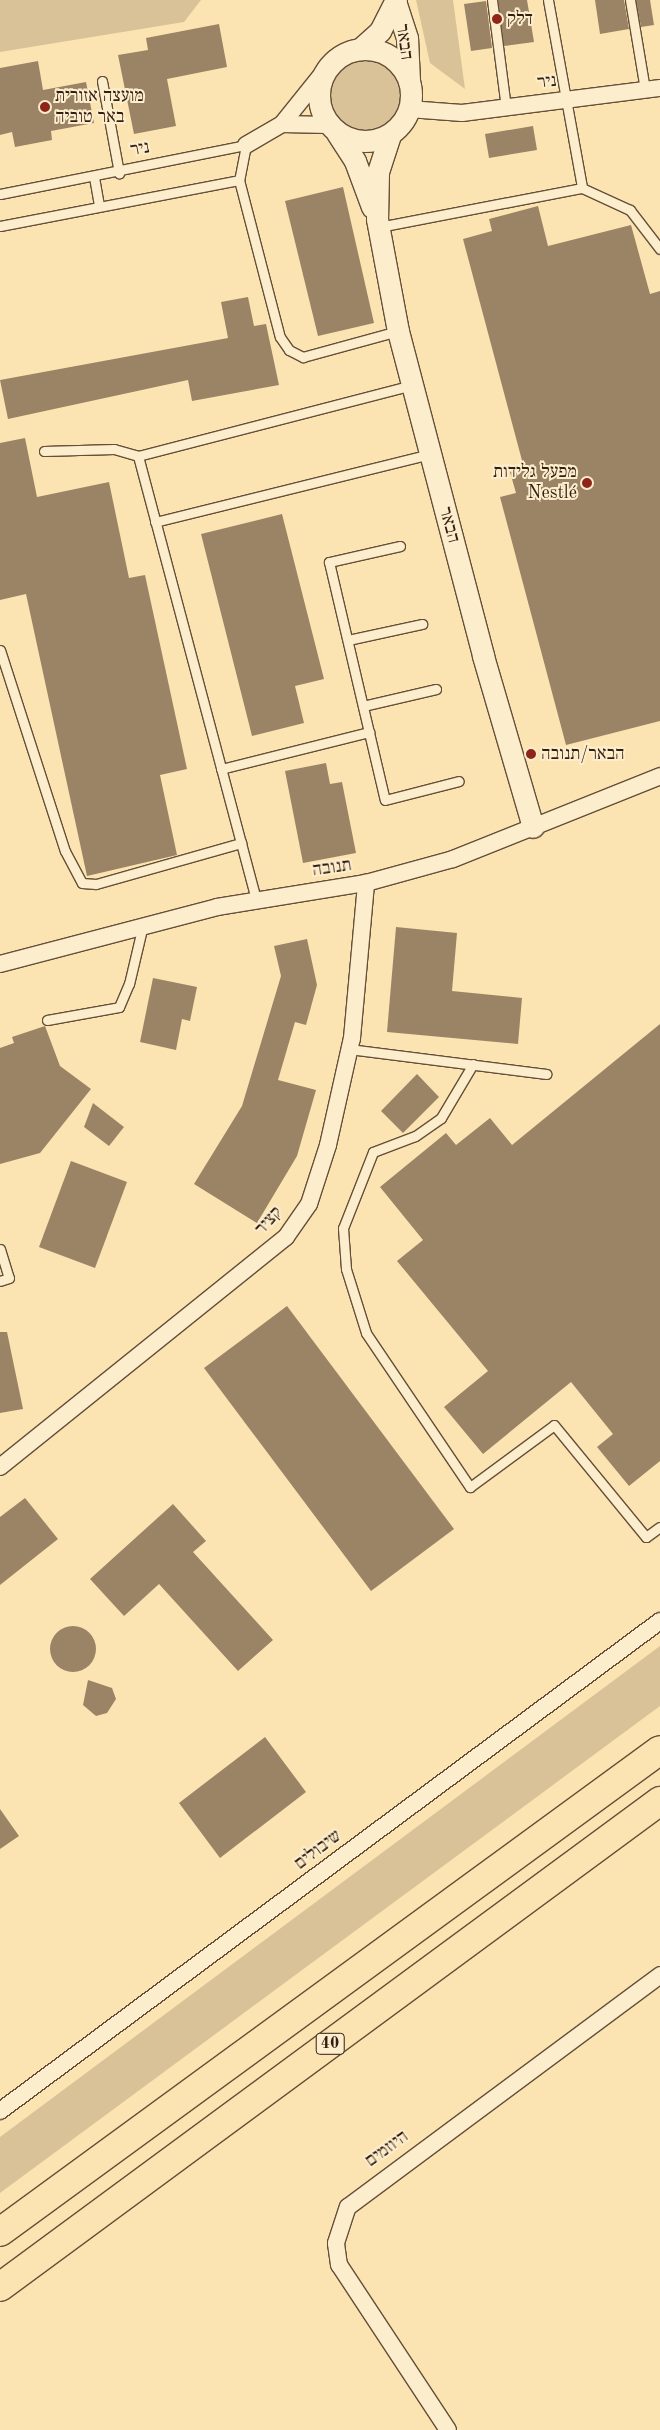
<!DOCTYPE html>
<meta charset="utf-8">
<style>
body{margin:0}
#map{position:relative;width:660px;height:2430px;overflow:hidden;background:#fbe4b2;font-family:"Old Standard TT","Frank Ruhl Libre",serif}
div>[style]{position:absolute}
.green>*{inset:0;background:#d9c297}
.round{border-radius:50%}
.building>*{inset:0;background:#9b8465}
.roads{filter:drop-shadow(1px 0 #654f39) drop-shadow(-1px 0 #654f39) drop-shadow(0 1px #654f39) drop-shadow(0 -1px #654f39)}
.service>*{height:9px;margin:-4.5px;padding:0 4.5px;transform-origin:4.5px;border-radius:4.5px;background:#fcedcd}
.minor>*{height:16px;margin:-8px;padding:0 8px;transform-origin:8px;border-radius:8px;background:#fcedcd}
.tertiary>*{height:21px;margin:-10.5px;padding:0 10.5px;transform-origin:10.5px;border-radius:10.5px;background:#fcedcd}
.tertiary>.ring{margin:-10.5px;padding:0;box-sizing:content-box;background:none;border:21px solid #fcedcd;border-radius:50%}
.trunk>*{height:28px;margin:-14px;padding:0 14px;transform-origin:14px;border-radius:14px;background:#fbe4b2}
.dots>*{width:14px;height:14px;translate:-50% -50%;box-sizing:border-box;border:2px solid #fcedcd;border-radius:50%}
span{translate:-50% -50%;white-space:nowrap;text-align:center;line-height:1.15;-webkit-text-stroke:4px #fcedcd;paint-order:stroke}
.shield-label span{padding:1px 4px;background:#fcedcd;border:1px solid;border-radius:4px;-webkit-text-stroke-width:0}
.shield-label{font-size:16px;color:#331d11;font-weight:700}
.poi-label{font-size:18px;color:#331d11}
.left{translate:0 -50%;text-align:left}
.right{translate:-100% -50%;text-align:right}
.street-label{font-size:18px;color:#331d11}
</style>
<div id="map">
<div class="green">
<i style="clip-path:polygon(0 0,201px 0,184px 22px,0 52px)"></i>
<i style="clip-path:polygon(416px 0,453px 0,465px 89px,430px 63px)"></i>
<i class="round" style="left:326px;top:58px;width:76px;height:76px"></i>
<i style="clip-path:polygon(660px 1646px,660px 1706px,0 2193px,0 2137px)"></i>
</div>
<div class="building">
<i style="clip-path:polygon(498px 0,527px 0,534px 42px,504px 46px)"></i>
<i style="clip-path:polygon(595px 0,624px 0,629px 29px,600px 34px)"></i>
<i style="clip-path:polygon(636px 0,650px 0,654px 25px,641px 27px)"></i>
<i style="clip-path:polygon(486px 1px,492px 48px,471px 51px,464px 4px)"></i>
<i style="clip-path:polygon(219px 24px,227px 67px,167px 79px,176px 126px,134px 134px,118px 55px,148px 50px,146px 38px)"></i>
<i style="clip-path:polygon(38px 61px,43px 90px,86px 82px,94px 123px,51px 131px,52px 140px,15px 147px,12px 132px,0 135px,0 68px)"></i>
<i style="clip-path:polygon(533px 126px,537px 150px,489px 158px,485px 134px)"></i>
<i style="clip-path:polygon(343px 187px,374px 323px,318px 336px,285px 201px)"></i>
<i style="clip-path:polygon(538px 206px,548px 246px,631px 225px,650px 294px,660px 291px,660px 721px,566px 745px,500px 497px,516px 493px,510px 472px,524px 468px,463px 239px,492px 231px,489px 219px)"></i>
<i style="clip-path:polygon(248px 297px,254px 326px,266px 324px,279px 385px,192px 401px,188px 380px,8px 419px,0 380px,228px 338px,221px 302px)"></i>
<i style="clip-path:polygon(25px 438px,37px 497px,109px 482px,129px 578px,145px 575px,187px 769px,160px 775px,177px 855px,87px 876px,26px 594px,0 600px,0 443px)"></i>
<i style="clip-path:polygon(282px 514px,324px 679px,295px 686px,304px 723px,252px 736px,201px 534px)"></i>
<i style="clip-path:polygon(326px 763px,330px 784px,342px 782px,356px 853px,303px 863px,285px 771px)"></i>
<i style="clip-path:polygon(396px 927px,457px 933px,452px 991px,522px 998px,518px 1044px,387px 1032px)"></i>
<i style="clip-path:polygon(307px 939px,317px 985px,306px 1025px,295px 1022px,278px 1080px,316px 1090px,297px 1156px,257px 1223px,194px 1184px,242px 1106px,281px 976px,274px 946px)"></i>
<i style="clip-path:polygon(153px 978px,197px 987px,190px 1021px,182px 1019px,176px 1050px,140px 1042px)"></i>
<i style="clip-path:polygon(660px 1024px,660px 1461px,629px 1486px,597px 1447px,613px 1434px,571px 1382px,483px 1454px,444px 1407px,488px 1371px,397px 1261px,423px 1240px,380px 1187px,446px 1133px,456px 1145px,490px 1118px,512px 1145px)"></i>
<i style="clip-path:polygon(45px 1026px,60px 1066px,91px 1089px,40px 1153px,0 1164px,0 1048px,14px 1043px,12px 1037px)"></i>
<i style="clip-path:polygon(417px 1074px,439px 1097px,403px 1133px,381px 1111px)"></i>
<i style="clip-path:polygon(93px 1103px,124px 1127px,109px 1146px,84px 1127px)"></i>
<i style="clip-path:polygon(71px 1161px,127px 1182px,95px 1268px,39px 1247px)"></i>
<i style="clip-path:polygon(287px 1306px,454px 1529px,371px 1591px,204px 1368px)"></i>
<i style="clip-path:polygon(0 1332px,7px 1332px,23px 1409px,0 1413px)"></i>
<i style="clip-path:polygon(25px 1498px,58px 1539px,0 1585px,0 1517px)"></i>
<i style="clip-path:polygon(173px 1504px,206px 1541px,193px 1552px,273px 1640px,238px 1671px,159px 1584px,124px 1616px,90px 1579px)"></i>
<i class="round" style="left:50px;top:1626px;width:46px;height:46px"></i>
<i style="clip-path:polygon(88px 1680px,112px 1688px,116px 1699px,107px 1713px,96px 1716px,83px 1705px)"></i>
<i style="clip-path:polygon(265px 1737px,306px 1792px,220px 1858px,179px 1803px)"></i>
<i style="clip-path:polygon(0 1809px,19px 1836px,0 1849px)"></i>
</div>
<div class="roads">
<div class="service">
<i style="left:492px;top:0;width:109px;rotate:82.6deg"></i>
<i style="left:548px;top:0;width:191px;rotate:79.7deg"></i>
<i style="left:630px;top:0;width:91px;rotate:80.5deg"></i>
<i style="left:102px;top:81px;width:94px;rotate:79.5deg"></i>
<i style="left:94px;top:177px;width:29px;rotate:80deg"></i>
<i style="left:0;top:194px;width:251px;rotate:-11.3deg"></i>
<i style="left:246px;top:145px;width:36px;rotate:101deg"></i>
<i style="left:239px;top:180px;width:162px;rotate:75.4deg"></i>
<i style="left:280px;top:337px;width:16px;rotate:55deg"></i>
<i style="left:289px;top:350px;width:16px;rotate:27deg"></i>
<i style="left:303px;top:357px;width:98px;rotate:-15.3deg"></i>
<i style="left:0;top:226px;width:243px;rotate:-10.9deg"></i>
<i style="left:379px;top:227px;width:207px;rotate:-10.9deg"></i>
<i style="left:582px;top:188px;width:53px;rotate:24.6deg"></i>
<i style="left:630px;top:210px;width:49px;rotate:52.4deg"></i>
<i style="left:44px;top:451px;width:70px;rotate:-1.6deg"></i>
<i style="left:114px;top:449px;width:25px;rotate:16deg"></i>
<i style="left:138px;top:456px;width:459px;rotate:75.1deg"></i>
<i style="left:138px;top:456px;width:283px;rotate:-14.5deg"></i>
<i style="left:155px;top:522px;width:283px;rotate:-13.9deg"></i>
<i style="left:400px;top:546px;width:73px;rotate:167.3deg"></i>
<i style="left:329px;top:562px;width:244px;rotate:76.8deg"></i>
<i style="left:385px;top:800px;width:76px;rotate:-14.4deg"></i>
<i style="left:348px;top:640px;width:76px;rotate:-12.2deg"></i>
<i style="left:0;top:650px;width:211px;rotate:72.1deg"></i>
<i style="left:65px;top:851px;width:36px;rotate:62deg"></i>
<i style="left:82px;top:883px;width:14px;rotate:4deg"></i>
<i style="left:96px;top:884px;width:151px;rotate:-15.8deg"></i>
<i style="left:363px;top:706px;width:75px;rotate:-13.1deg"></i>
<i style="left:221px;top:769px;width:153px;rotate:-14deg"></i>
<i style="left:47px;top:1020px;width:73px;rotate:-10.2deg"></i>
<i style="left:119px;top:1007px;width:25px;rotate:-67deg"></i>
<i style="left:129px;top:984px;width:61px;rotate:-76.7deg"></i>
<i style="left:349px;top:1049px;width:199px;rotate:7.2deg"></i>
<i style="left:473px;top:1064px;width:63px;rotate:120.7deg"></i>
<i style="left:441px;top:1118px;width:32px;rotate:145deg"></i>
<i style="left:415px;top:1136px;width:45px;rotate:159.1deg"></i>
<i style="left:373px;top:1152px;width:82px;rotate:111.5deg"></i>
<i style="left:343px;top:1228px;width:41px;rotate:85.8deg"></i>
<i style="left:346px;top:1269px;width:67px;rotate:72.6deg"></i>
<i style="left:366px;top:1333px;width:186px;rotate:56deg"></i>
<i style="left:470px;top:1487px;width:104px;rotate:-36.4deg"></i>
<i style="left:554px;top:1425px;width:145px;rotate:50.6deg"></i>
<i style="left:646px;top:1537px;width:17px;rotate:-36deg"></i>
<i style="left:0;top:1249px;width:30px;rotate:73deg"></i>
<i style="left:9px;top:1278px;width:9px;rotate:162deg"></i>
</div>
<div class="minor">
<i style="left:409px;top:109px;width:53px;rotate:4.3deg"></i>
<i style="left:462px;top:113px;width:200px;rotate:-7.2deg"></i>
<i style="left:282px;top:124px;width:47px;rotate:1.2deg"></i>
<i style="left:246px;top:145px;width:42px;rotate:-30.3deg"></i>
<i style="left:282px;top:124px;width:65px;rotate:-51.2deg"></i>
<i style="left:0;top:964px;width:224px;rotate:-14.7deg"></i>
<i style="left:217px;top:907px;width:151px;rotate:-9.2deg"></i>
<i style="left:366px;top:883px;width:90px;rotate:-15.4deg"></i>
<i style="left:453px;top:859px;width:223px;rotate:-21.8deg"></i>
<i style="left:0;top:1467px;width:367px;rotate:-38.8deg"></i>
<i style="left:286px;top:1237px;width:40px;rotate:-55.1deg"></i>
<i style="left:309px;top:1204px;width:62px;rotate:-72.1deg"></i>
<i style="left:328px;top:1145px;width:110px;rotate:-77.4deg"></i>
<i style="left:352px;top:1038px;width:156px;rotate:-84.8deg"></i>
<i style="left:0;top:2111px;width:822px;rotate:-36.59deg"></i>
<i style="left:448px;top:2430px;width:198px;rotate:-123.4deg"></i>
<i style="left:339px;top:2265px;width:22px;rotate:-98deg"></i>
<i style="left:336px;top:2243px;width:38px;rotate:-72deg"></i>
<i style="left:348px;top:2207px;width:389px;rotate:-36.6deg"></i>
</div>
<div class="tertiary">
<i style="left:396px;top:4px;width:36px;rotate:72deg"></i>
<i style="left:407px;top:38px;width:42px;rotate:87.3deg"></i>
<i class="ring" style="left:319px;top:49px;width:71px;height:71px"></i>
<i style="left:360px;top:49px;width:27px;rotate:-42deg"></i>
<i style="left:380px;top:31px;width:35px;rotate:-63deg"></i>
<i style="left:337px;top:133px;width:33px;rotate:57deg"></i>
<i style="left:355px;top:161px;width:49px;rotate:69.7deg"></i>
<i style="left:390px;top:135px;width:40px;rotate:108deg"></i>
<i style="left:378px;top:173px;width:46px;rotate:91.2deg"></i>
<i style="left:377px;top:219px;width:114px;rotate:79.4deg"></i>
<i style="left:398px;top:331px;width:336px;rotate:75.3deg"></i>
<i style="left:483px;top:656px;width:178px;rotate:73.7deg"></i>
</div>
<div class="trunk">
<i style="left:0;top:2232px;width:817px;rotate:-36.14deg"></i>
<i style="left:0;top:2287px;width:820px;rotate:-36.37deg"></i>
</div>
</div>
<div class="dots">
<i style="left:497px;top:19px;background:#8f2418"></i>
<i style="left:45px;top:107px;background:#8f2418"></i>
<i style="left:587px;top:483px;background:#8f2418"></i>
<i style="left:531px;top:754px;background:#8f2418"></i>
</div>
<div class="shield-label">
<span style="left:330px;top:2044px">40</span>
</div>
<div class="poi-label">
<span class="left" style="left:507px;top:19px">דלק</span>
<span class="left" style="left:55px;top:107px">מועצה אזורית<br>באר טוביה</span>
<span class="right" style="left:577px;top:483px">מפעל גלידות<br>Nestlé</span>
<span class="left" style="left:541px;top:754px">הבאר/תנובה</span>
</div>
<div class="street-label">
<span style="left:404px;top:42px;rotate:82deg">הבאר</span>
<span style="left:547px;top:82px;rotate:-7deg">ניר</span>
<span style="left:140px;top:149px;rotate:-10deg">ניר</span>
<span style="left:449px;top:525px;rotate:75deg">הבאר</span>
<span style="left:332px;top:868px;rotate:-8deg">תנובה</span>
<span style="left:269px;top:1221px;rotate:-48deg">קציר</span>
<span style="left:318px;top:1850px;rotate:-37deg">שיבולים</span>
<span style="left:387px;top:2149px;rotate:-36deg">היוזמים</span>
</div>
</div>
